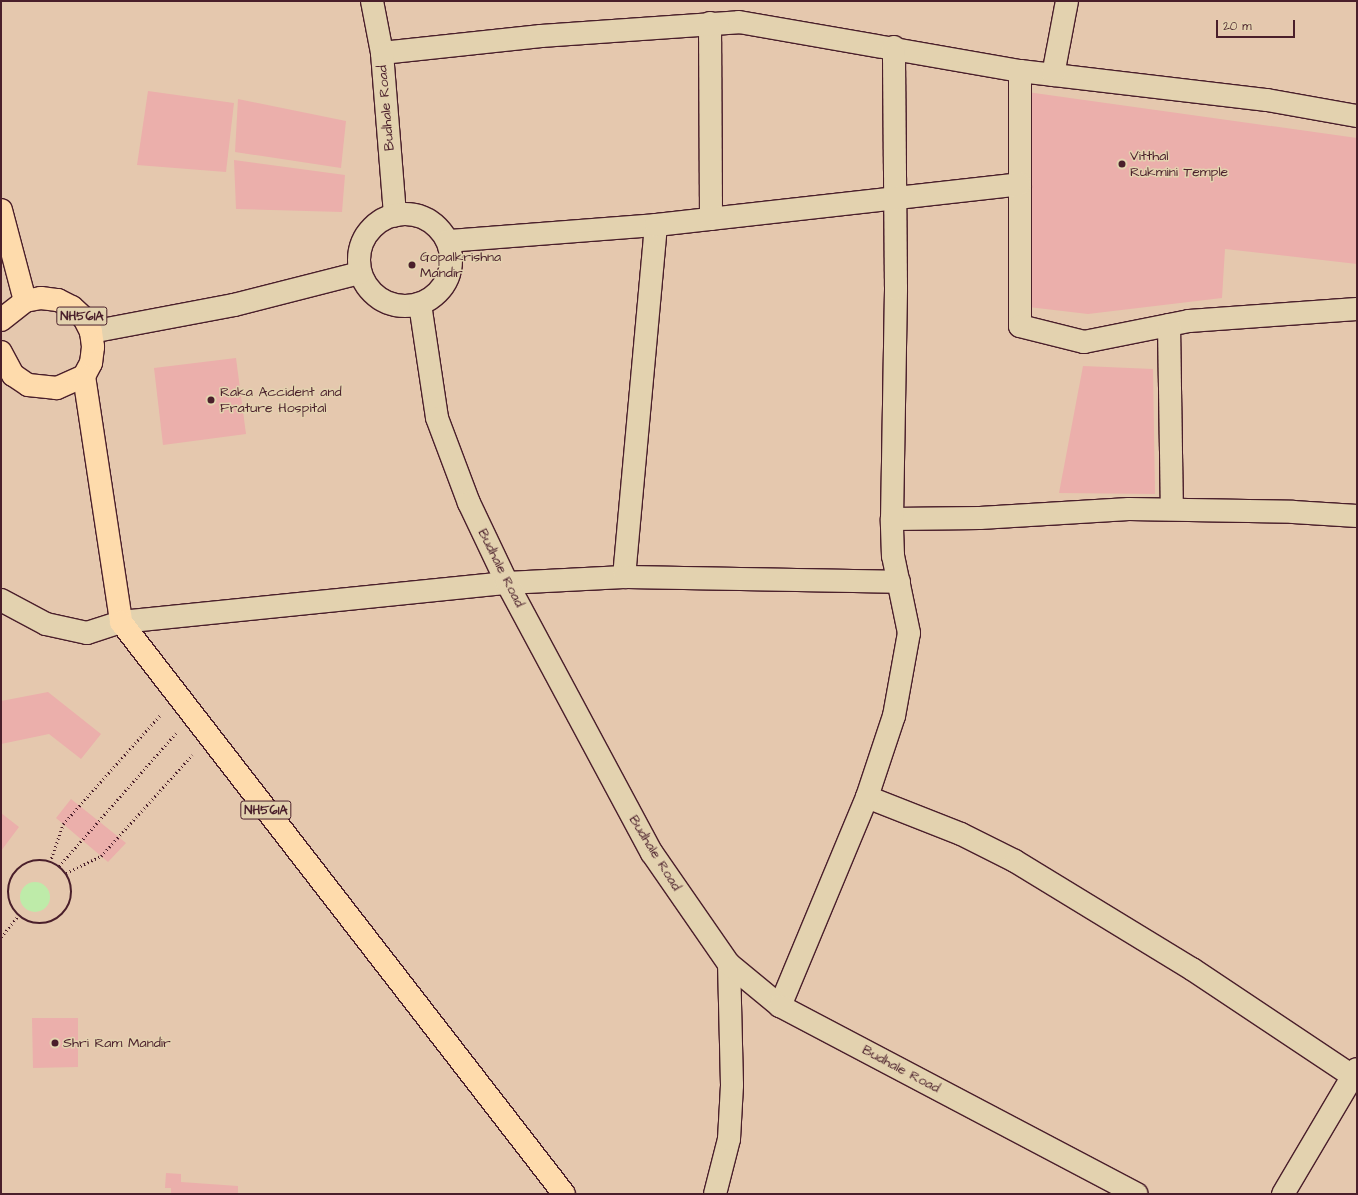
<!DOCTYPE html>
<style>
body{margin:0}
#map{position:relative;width:1358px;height:1195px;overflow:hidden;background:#e5c8ae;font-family:"Architects Daughter",sans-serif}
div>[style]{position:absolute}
.green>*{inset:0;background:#beeba9}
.round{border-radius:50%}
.building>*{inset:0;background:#ebafab}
.path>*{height:2.5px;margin-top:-1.25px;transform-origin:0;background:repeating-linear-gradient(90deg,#4a1f2b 0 1px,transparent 0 4px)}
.path>.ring{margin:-1.25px;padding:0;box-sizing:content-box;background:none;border:2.5px solid #4a1f2b;border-radius:50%}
.roads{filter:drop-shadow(1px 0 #4a1f2b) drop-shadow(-1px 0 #4a1f2b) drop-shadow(0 1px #4a1f2b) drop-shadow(0 -1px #4a1f2b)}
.street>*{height:22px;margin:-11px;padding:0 11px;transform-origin:11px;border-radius:11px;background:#e3d2af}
.secondary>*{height:22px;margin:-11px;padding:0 11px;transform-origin:11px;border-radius:11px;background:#e3d2af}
.secondary>.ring{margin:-11px;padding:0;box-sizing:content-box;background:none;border:22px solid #e3d2af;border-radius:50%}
.highway>*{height:22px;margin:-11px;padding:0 11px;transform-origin:11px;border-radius:11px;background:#fedbac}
.dots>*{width:11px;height:11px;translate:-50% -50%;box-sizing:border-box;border:2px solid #e3d2af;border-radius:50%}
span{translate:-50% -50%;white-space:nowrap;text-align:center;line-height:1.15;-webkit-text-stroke:3px #e3d2af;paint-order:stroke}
.shield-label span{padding:1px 3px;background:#e3d2af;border:1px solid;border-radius:3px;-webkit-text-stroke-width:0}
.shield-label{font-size:13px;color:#4a1f2b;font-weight:700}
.street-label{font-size:14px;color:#4a1f2b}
.poi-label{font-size:14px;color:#4a1f2b}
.left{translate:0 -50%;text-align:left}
.frame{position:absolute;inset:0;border:2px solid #4a1f2b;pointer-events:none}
.scale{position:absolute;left:1216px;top:20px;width:79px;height:18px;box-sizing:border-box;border:2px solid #4a1f2b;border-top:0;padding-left:5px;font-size:12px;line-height:14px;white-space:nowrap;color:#4a1f2b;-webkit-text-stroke:3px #e3d2af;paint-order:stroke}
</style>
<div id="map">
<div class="green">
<i class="round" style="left:20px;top:882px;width:30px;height:30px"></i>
</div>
<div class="building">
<i style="clip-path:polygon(148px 91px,234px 103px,226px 172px,137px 165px)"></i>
<i style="clip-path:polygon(1020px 91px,1357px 138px,1357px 264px,1225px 249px,1222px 298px,1088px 314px,1020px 306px)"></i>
<i style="clip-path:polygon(238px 99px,346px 121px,341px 168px,235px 152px)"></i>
<i style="clip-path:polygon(234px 160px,345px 175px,342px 212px,236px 209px)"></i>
<i style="clip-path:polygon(236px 358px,246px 434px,163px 445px,154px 368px)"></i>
<i style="clip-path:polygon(1083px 366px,1153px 369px,1155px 494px,1059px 493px)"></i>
<i style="clip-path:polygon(48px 692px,101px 734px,81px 759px,49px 734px,1px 744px,1px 701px)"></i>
<i style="clip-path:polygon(71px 799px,126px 843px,108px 862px,56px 818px)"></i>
<i style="clip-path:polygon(1px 813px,19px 827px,1px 851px)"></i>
<i style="clip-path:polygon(32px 1018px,78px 1018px,78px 1067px,33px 1068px)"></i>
<i style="clip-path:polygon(166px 1173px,181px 1174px,181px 1182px,238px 1186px,238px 1194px,171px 1194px,171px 1188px,165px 1188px)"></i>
</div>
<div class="path">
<i class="ring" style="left:8px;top:860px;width:61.5px;height:61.5px"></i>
<i style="left:50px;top:862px;width:40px;rotate:-71.1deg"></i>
<i style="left:63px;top:824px;width:147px;rotate:-48.3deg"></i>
<i style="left:59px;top:866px;width:177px;rotate:-48.7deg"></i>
<i style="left:66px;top:873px;width:39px;rotate:-26deg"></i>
<i style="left:101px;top:856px;width:136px;rotate:-48deg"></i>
<i style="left:1px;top:937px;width:27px;rotate:-51deg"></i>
</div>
<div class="roads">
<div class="street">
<i style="left:710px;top:23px;width:196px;rotate:89.7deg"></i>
<i style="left:382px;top:53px;width:160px;rotate:-6.1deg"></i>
<i style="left:541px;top:36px;width:198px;rotate:-4deg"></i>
<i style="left:739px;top:22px;width:285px;rotate:9.9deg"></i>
<i style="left:1020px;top:71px;width:249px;rotate:6.7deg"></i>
<i style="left:1267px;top:100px;width:91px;rotate:10.1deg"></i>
<i style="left:1020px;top:71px;width:255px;rotate:90deg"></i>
<i style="left:1020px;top:326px;width:66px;rotate:14deg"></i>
<i style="left:1084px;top:342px;width:107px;rotate:-11.3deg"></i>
<i style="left:1189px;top:321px;width:168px;rotate:-4.1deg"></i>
<i style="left:1053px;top:75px;width:75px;rotate:-79.3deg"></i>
<i style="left:1169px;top:325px;width:184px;rotate:89.1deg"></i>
<i style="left:892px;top:519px;width:88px;rotate:-0.7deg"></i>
<i style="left:980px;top:518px;width:149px;rotate:-3.5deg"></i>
<i style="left:1129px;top:509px;width:164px;rotate:1deg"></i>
<i style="left:1293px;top:512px;width:64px;rotate:3.6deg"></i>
<i style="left:624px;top:577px;width:353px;rotate:-84.8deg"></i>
<i style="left:1px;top:600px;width:51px;rotate:28.1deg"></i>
<i style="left:46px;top:624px;width:42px;rotate:12.4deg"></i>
<i style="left:87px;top:633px;width:36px;rotate:-18deg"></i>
<i style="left:121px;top:622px;width:388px;rotate:-5.8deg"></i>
<i style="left:507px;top:583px;width:117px;rotate:-2.9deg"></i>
<i style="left:624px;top:577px;width:275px;rotate:1deg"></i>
<i style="left:867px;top:797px;width:101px;rotate:21.5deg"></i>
<i style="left:961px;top:834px;width:60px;rotate:26.6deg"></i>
<i style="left:1015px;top:861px;width:207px;rotate:31.4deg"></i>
<i style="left:1192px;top:969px;width:198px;rotate:33.7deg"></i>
<i style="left:780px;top:1006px;width:226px;rotate:-67.4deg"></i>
<i style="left:867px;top:797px;width:85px;rotate:-71.6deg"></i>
<i style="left:894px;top:716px;width:84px;rotate:-79.8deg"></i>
<i style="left:909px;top:633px;width:79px;rotate:-101.7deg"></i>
<i style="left:893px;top:556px;width:37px;rotate:-92deg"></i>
<i style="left:892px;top:519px;width:231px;rotate:-89deg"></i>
<i style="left:896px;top:288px;width:241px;rotate:-90.5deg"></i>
<i style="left:715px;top:1194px;width:57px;rotate:-75.7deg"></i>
<i style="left:729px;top:1139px;width:54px;rotate:-86.8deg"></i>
<i style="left:732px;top:1085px;width:121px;rotate:-91.4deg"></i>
<i style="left:1283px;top:1194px;width:145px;rotate:-59.4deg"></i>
</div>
<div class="secondary">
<i style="left:372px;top:1px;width:53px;rotate:79.1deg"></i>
<i style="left:382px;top:53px;width:163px;rotate:85.4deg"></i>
<i class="ring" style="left:359px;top:214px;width:70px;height:70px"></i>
<i style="left:448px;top:241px;width:209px;rotate:-4.4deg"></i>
<i style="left:656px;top:225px;width:366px;rotate:-6.4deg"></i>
<i style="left:420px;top:304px;width:115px;rotate:81.5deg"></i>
<i style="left:437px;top:418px;width:91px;rotate:69.4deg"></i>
<i style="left:469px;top:503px;width:89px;rotate:64.6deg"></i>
<i style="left:507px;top:583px;width:306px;rotate:61.8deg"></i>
<i style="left:652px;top:853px;width:135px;rotate:55.3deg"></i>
<i style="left:729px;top:964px;width:66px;rotate:39.5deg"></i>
<i style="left:780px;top:1006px;width:403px;rotate:27.8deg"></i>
<i style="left:91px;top:332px;width:146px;rotate:-10.7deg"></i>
<i style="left:234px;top:305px;width:130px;rotate:-14.3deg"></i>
</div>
<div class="highway">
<i style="left:1px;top:210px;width:94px;rotate:75.2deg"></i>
<i style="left:1px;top:320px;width:31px;rotate:-38deg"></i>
<i style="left:25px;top:301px;width:16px;rotate:-11deg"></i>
<i style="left:41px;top:298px;width:17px;rotate:7deg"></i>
<i style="left:58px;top:300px;width:16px;rotate:27deg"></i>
<i style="left:72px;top:307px;width:16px;rotate:43deg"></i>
<i style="left:84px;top:318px;width:16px;rotate:63deg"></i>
<i style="left:91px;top:332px;width:15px;rotate:82deg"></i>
<i style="left:93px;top:347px;width:16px;rotate:97deg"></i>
<i style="left:91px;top:363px;width:15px;rotate:118deg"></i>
<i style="left:84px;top:376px;width:30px;rotate:156deg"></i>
<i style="left:57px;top:388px;width:29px;rotate:-174deg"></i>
<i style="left:28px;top:385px;width:18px;rotate:-146deg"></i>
<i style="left:13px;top:375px;width:26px;rotate:-118deg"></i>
<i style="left:84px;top:376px;width:249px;rotate:81.4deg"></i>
<i style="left:121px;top:622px;width:723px;rotate:52.24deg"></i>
</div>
</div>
<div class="dots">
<i style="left:1122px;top:164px;background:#4a1f2b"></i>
<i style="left:412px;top:265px;background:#4a1f2b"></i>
<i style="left:211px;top:400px;background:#4a1f2b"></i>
<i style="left:55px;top:1043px;background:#4a1f2b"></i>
</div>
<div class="shield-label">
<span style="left:82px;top:316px">NH561A</span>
<span style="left:266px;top:810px">NH561A</span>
</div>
<div class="street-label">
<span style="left:386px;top:108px;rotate:-95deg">Budhale Road</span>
<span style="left:501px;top:568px;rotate:63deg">Budhale Road</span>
<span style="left:655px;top:853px;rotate:58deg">Budhale Road</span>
<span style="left:901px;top:1069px;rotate:28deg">Budhale Road</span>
</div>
<div class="poi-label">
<span class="left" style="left:1130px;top:164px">Vitthal<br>Rukmini Temple</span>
<span class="left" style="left:420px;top:265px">Gopalkrishna<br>Mandir</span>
<span class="left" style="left:220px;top:400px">Raka Accident and<br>Frature Hospital</span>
<span class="left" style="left:63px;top:1043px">Shri Ram Mandir</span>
</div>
<div class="frame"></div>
<div class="scale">20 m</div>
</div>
